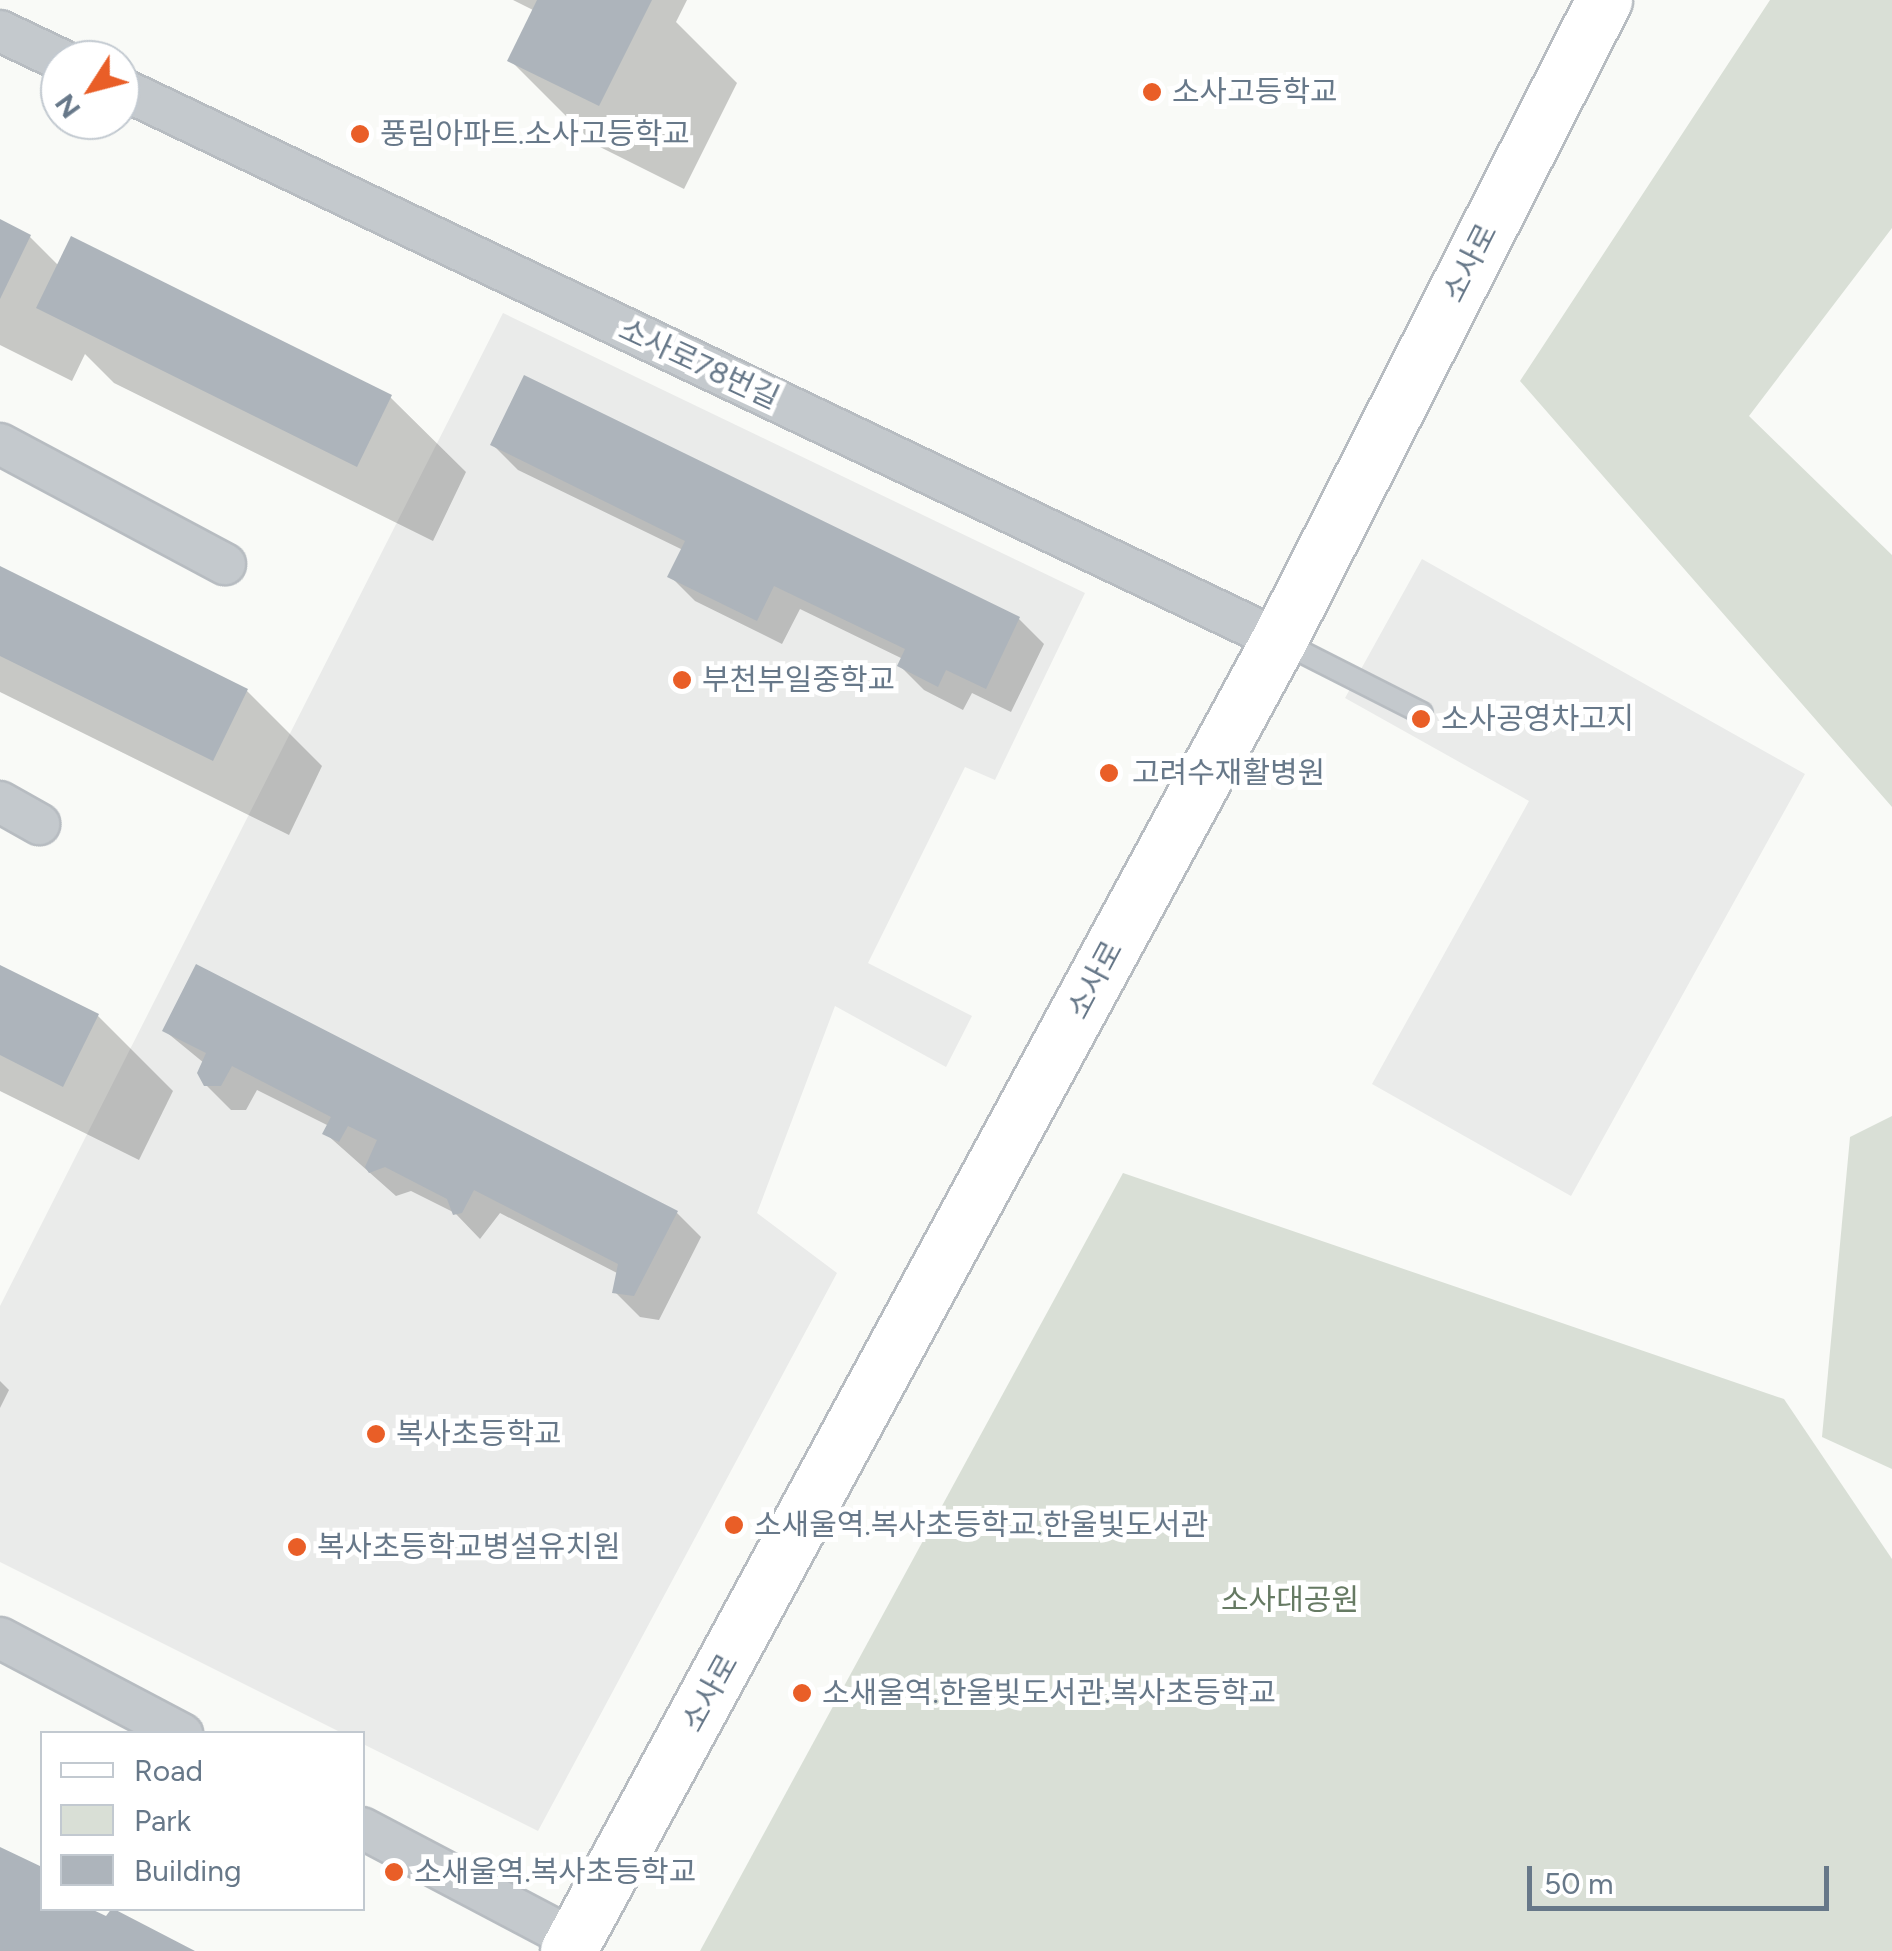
<!DOCTYPE html>
<meta charset="utf-8">
<style>
body{margin:0}
#map{position:relative;width:1892px;height:1951px;overflow:hidden;background:#f9faf7;font-family:Figtree,"Noto Sans KR",sans-serif}
div>[style]{position:absolute}
.built>*{inset:0;background:#eaebea}
.green>*{inset:0;background:#d9dfd6}
.shadow>*{inset:0;background:#0003}
.building>*{inset:0;background:#adb4bb}
.roads{filter:drop-shadow(2px 0 #b7bcc1) drop-shadow(-2px 0 #b7bcc1) drop-shadow(0 2px #b7bcc1) drop-shadow(0 -2px #b7bcc1)}
.lane>*{height:20px;margin:-10px;padding:0 10px;transform-origin:10px;border-radius:10px;background:#c4c9cd}
.street>*{height:40px;margin:-20px;padding:0 20px;transform-origin:20px;border-radius:20px;background:#c4c9cd}
.secondary>*{height:55px;margin:-27.5px;padding:0 27.5px;transform-origin:27.5px;border-radius:27.5px;background:#fff}
.dots>*{width:28px;height:28px;translate:-50% -50%;box-sizing:border-box;border:5px solid #fff;border-radius:50%}
span{translate:-50% -50%;white-space:nowrap;text-align:center;line-height:1.15;-webkit-text-stroke:10px #fff;paint-order:stroke}
.poi-label{font-size:30px;color:#677889}
.left{translate:0 -50%;text-align:left}
.street-label{font-size:30px;color:#677889}
.park-label{font-size:30px;color:#667a63}
.legend{position:absolute;left:40px;top:1731px;width:325px;height:180px;box-sizing:border-box;background:#fff;border:2px solid #c2c9d0;margin:0;padding:12px 18px;list-style:none;font-size:30px;color:#677889}
.legend li{display:flex;align-items:center;gap:20px;height:50px}
.legend b{width:50px;border:2px solid #c2c9d0}
.north{position:absolute;left:40px;top:40px;width:100px;height:100px;box-sizing:border-box;background:#fff;border:2px solid #c2c9d0;border-radius:50%;rotate:234deg;font-size:28px;font-weight:700;line-height:40px;text-align:center;color:#677889}
.north::after{content:'';display:block;margin:auto;width:35px;height:45px;background:#e95e27;clip-path:polygon(50% 0,100% 100%,50% 72%,0 100%)}
.scale{position:absolute;left:1527px;top:1866px;width:302px;height:45px;box-sizing:border-box;border:5px solid #677889;border-top:0;padding-left:12px;font-size:30px;line-height:35px;white-space:nowrap;color:#677889;-webkit-text-stroke:8px #fff;paint-order:stroke}
</style>
<div id="map">
<div class="built">
<i style="clip-path:polygon(503px 313px,1085px 593px,995px 780px,965px 767px,868px 963px,972px 1016px,946px 1067px,835px 1006px,757px 1213px,837px 1273px,538px 1831px,363px 1744px,362px 1734px,342px 1733px,0 1562px,0 1306px)"></i>
<i style="clip-path:polygon(1422px 559px,1805px 774px,1571px 1196px,1372px 1084px,1529px 801px,1345px 698px)"></i>
</div>
<div class="green">
<i style="clip-path:polygon(1770px 0,1892px 0,1892px 228px,1749px 416px,1892px 555px,1892px 807px,1520px 381px)"></i>
<i style="clip-path:polygon(1892px 1116px,1892px 1469px,1822px 1437px,1850px 1137px)"></i>
<i style="clip-path:polygon(1123px 1173px,1784px 1399px,1892px 1559px,1892px 1951px,700px 1951px)"></i>
</div>
<div class="shadow">
<i style="clip-path:polygon(513px 0,687px 0,676px 22px,737px 83px,684px 189px,594px 144px,510px 60px,535px 11px)"></i>
<i style="clip-path:polygon(0 222px,30px 237px,59px 266px,390px 397px,466px 472px,433px 541px,114px 383px,85px 354px,72px 381px,0 345px)"></i>
<i style="clip-path:polygon(493px 445px,1019px 619px,1044px 644px,1011px 712px,972px 693px,963px 710px,924px 690px,900px 666px,903px 659px,800px 609px,782px 644px,695px 601px,670px 576px,683px 550px,518px 470px)"></i>
<i style="clip-path:polygon(0 569px,247px 691px,322px 766px,289px 835px,0 692px)"></i>
<i style="clip-path:polygon(0 968px,98px 1016px,173px 1091px,139px 1160px,0 1091px)"></i>
<i style="clip-path:polygon(165px 1031px,677px 1213px,701px 1237px,659px 1320px,640px 1317px,615px 1292px,619px 1274px,500px 1213px,480px 1239px,455px 1213px,411px 1191px,396px 1196px,325px 1133px,329px 1126px,257px 1090px,246px 1110px,231px 1110px,206px 1085px,204px 1063px)"></i>
<i style="clip-path:polygon(0 1381px,9px 1390px,0 1408px)"></i>
</div>
<div class="building">
<i style="clip-path:polygon(537px 0,652px 0,599px 106px,507px 61px)"></i>
<i style="clip-path:polygon(0 219px,31px 235px,0 299px)"></i>
<i style="clip-path:polygon(71px 236px,392px 395px,357px 467px,36px 308px)"></i>
<i style="clip-path:polygon(524px 375px,1020px 617px,986px 689px,946px 670px,938px 687px,897px 666px,905px 649px,774px 586px,757px 621px,667px 577px,685px 541px,490px 445px)"></i>
<i style="clip-path:polygon(0 566px,248px 689px,213px 761px,0 656px)"></i>
<i style="clip-path:polygon(196px 964px,678px 1211px,634px 1296px,612px 1293px,618px 1264px,474px 1190px,462px 1213px,453px 1215px,447px 1199px,385px 1167px,369px 1173px,365px 1167px,377px 1140px,348px 1126px,339px 1142px,322px 1134px,331px 1117px,232px 1066px,221px 1086px,204px 1086px,197px 1073px,206px 1053px,162px 1031px)"></i>
<i style="clip-path:polygon(0 965px,99px 1014px,63px 1087px,0 1055px)"></i>
<i style="clip-path:polygon(0 1847px,42px 1867px,42px 1908px,89px 1908px,106px 1916px,112px 1908px,195px 1951px,0 1951px)"></i>
</div>
<div class="roads">
<div class="lane">
<i style="left:1280px;top:641px;width:159px;rotate:26.9deg"></i>
</div>
<div class="street">
<i style="left:0;top:31px;width:68px;rotate:25.4deg"></i>
<i style="left:120px;top:88px;width:1284px;rotate:25.47deg"></i>
<i style="left:0;top:444px;width:255px;rotate:28.1deg"></i>
<i style="left:0;top:802px;width:45px;rotate:29.4deg"></i>
<i style="left:0;top:1638px;width:206px;rotate:27.8deg"></i>
<i style="left:362px;top:1828px;width:240px;rotate:27.8deg"></i>
</div>
<div class="secondary">
<i style="left:568px;top:1951px;width:1491px;rotate:-61.53deg"></i>
<i style="left:1279px;top:640px;width:718px;rotate:-63.08deg"></i>
</div>
</div>
<div class="dots">
<i style="left:1152px;top:92px;background:#e95e27"></i>
<i style="left:360px;top:134px;background:#e95e27"></i>
<i style="left:682px;top:680px;background:#e95e27"></i>
<i style="left:1421px;top:719px;background:#e95e27"></i>
<i style="left:1109px;top:773px;background:#e95e27"></i>
<i style="left:376px;top:1434px;background:#e95e27"></i>
<i style="left:734px;top:1525px;background:#e95e27"></i>
<i style="left:297px;top:1547px;background:#e95e27"></i>
<i style="left:802px;top:1693px;background:#e95e27"></i>
<i style="left:394px;top:1872px;background:#e95e27"></i>
</div>
<div class="poi-label">
<span class="left" style="left:1172px;top:92px">소사고등학교</span>
<span class="left" style="left:380px;top:134px">풍림아파트.소사고등학교</span>
<span class="left" style="left:702px;top:680px">부천부일중학교</span>
<span class="left" style="left:1441px;top:719px">소사공영차고지</span>
<span class="left" style="left:1132px;top:773px">고려수재활병원</span>
<span class="left" style="left:396px;top:1434px">복사초등학교</span>
<span class="left" style="left:754px;top:1525px">소새울역.복사초등학교.한울빛도서관</span>
<span class="left" style="left:317px;top:1547px">복사초등학교병설유치원</span>
<span class="left" style="left:822px;top:1693px">소새울역.한울빛도서관.복사초등학교</span>
<span class="left" style="left:414px;top:1872px">소새울역.복사초등학교</span>
</div>
<div class="street-label">
<span style="left:1470px;top:263px;rotate:-63deg">소사로</span>
<span style="left:699px;top:364px;rotate:25deg">소사로78번길</span>
<span style="left:1095px;top:980px;rotate:-62deg">소사로</span>
<span style="left:710px;top:1693px;rotate:-61deg">소사로</span>
</div>
<div class="park-label">
<span style="left:1290px;top:1600px">소사대공원</span>
</div>
<ul class="legend">
<li><b style="height:12px;background:#fff"></b>Road</li>
<li><b style="height:28px;background:#d9dfd6"></b>Park</li>
<li><b style="height:28px;background:#adb4bb"></b>Building</li>
</ul>
<div class="north">N</div>
<div class="scale">50 m</div>
</div>
